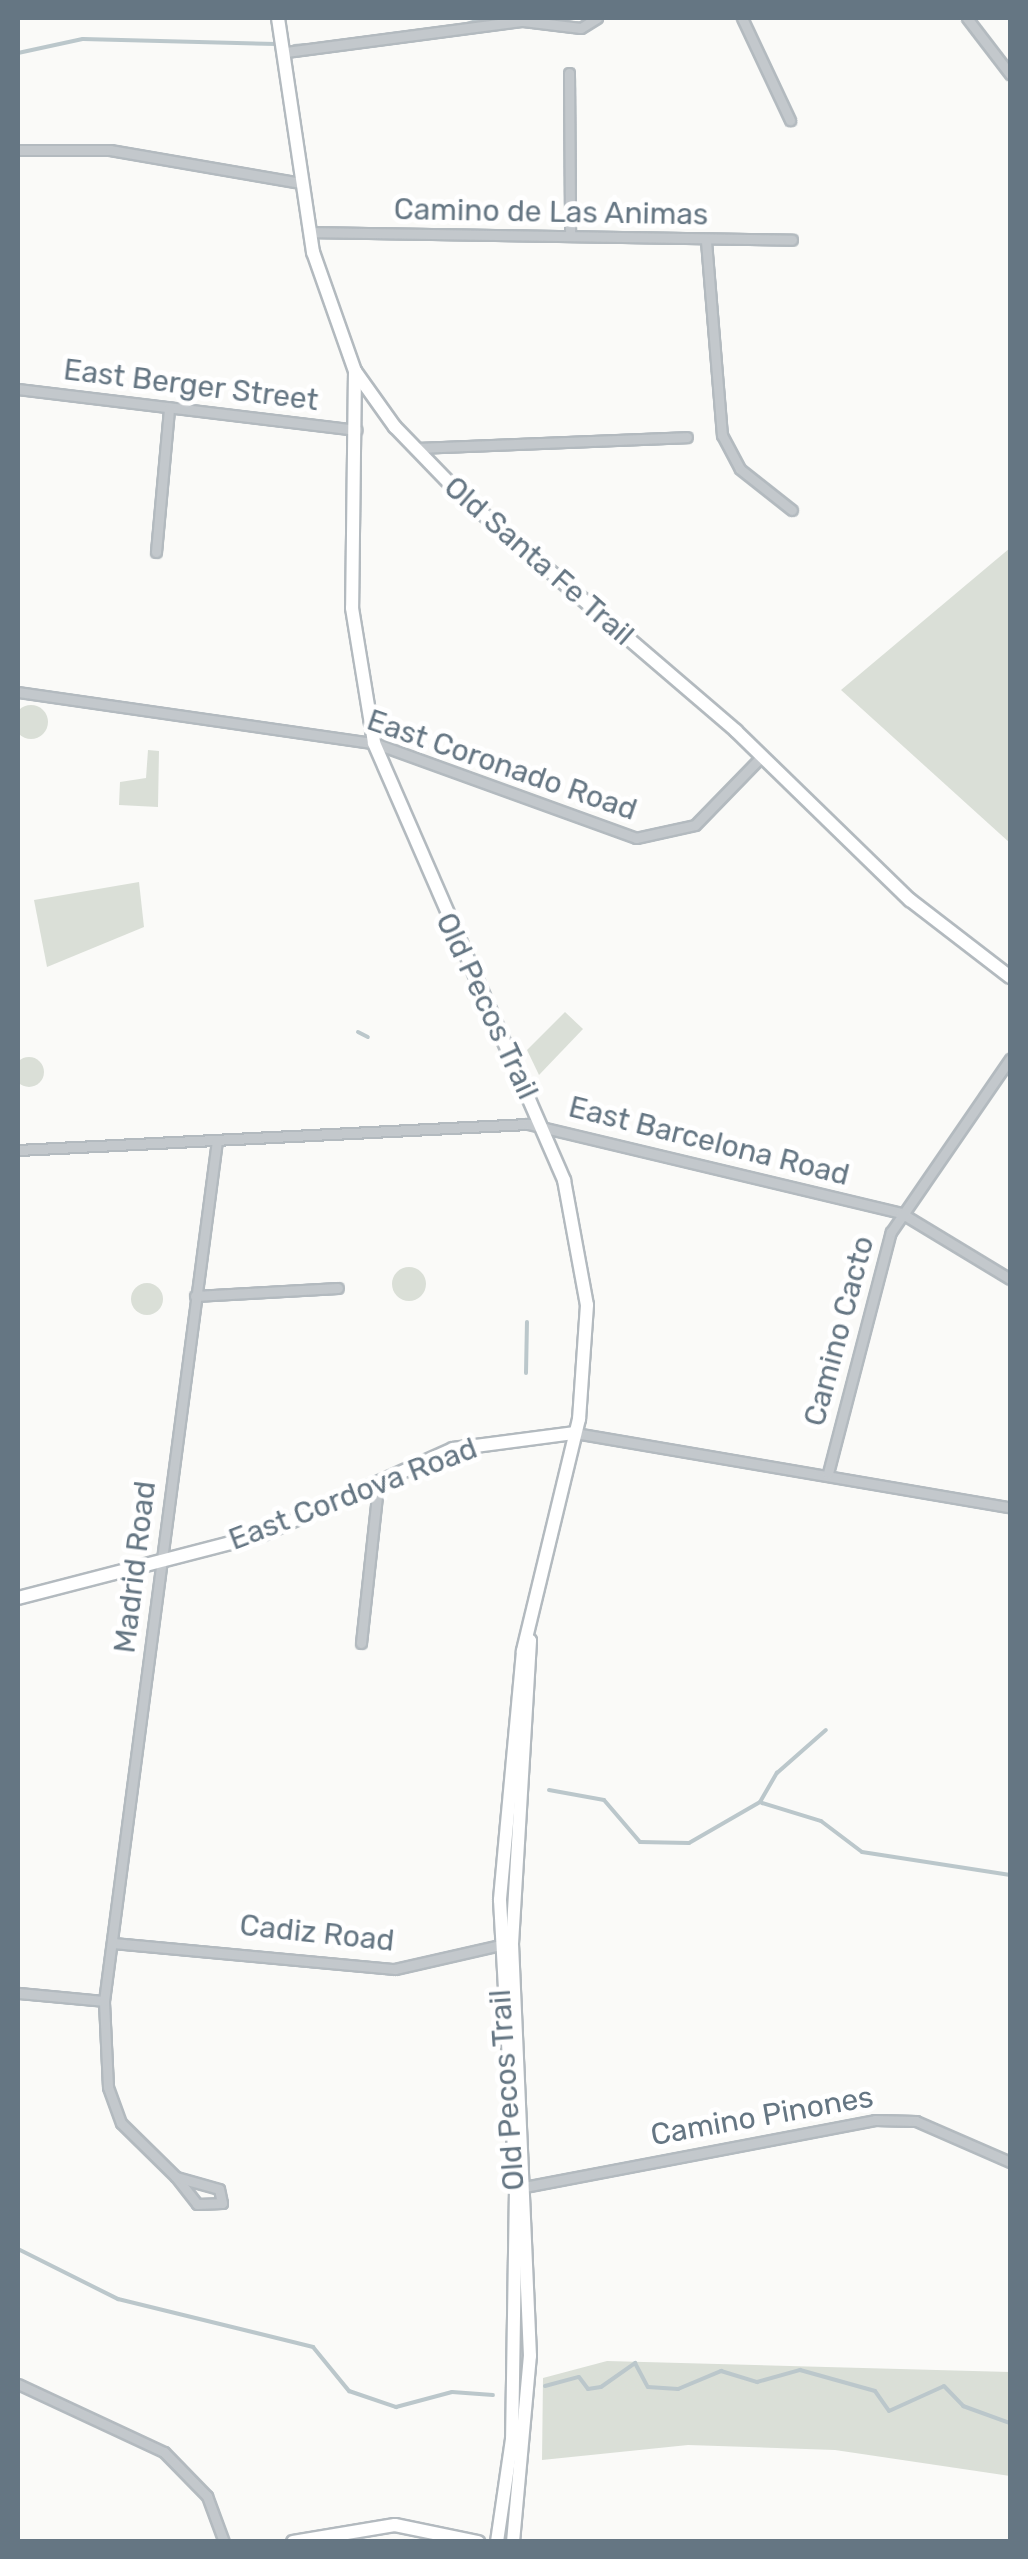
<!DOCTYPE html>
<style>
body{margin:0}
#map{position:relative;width:1028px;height:2559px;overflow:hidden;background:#fafaf8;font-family:Rubik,sans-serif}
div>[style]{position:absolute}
.green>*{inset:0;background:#dadfd7}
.round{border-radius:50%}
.stream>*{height:4px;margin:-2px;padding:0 2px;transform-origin:2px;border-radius:2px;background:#bbc7cb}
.roads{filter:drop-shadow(2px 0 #b3babf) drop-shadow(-2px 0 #b3babf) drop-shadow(0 2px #b3babf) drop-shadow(0 -2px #b3babf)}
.street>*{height:9px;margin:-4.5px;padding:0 4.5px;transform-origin:4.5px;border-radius:4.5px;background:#c3c8cc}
.secondary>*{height:12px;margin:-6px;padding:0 6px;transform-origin:6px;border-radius:6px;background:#fff}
span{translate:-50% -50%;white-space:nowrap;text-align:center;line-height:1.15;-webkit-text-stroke:10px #fff;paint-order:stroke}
.street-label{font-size:30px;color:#657683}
.frame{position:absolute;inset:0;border:20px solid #657683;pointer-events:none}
</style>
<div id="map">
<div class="green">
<i style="clip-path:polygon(1010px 548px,1010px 843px,841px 690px)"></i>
<i class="round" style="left:14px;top:705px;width:34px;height:34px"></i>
<i style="clip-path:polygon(148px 750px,159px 751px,158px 807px,119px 805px,120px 782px,146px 778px)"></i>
<i style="clip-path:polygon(139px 882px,144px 927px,47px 967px,34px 900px)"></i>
<i style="clip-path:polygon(565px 1012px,583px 1029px,539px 1075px,527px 1050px)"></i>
<i class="round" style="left:14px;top:1057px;width:30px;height:30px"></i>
<i class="round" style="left:392px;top:1267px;width:34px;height:34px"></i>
<i class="round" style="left:131px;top:1283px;width:32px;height:32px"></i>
<i style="clip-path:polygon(607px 2361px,1010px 2372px,1010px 2476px,835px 2450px,688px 2445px,542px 2460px,543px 2378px)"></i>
</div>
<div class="stream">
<i style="left:550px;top:18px;width:37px"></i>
<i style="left:467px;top:24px;width:19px;rotate:-18deg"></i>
<i style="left:294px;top:46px;width:12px;rotate:-5deg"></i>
<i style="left:18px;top:53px;width:66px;rotate:-12.2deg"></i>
<i style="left:83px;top:39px;width:193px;rotate:1.5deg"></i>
<i style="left:358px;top:1032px;width:11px;rotate:27deg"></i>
<i style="left:526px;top:1373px;width:51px;rotate:-88.9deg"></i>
<i style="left:549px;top:1790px;width:56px;rotate:10.3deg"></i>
<i style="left:604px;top:1800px;width:55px;rotate:49.4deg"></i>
<i style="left:640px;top:1842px;width:49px;rotate:1.2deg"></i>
<i style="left:689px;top:1843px;width:82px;rotate:-30deg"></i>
<i style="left:760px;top:1802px;width:34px;rotate:-60deg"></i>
<i style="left:777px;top:1773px;width:65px;rotate:-41.3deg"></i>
<i style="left:762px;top:1803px;width:62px;rotate:17deg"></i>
<i style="left:821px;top:1821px;width:51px;rotate:37.1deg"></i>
<i style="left:862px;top:1852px;width:150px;rotate:8.8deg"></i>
<i style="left:18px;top:2249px;width:112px;rotate:26.6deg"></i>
<i style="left:118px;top:2299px;width:201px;rotate:13.8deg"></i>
<i style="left:313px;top:2347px;width:57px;rotate:50.7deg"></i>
<i style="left:349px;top:2391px;width:50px;rotate:18.8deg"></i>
<i style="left:396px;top:2407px;width:58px;rotate:-15deg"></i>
<i style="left:452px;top:2392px;width:41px;rotate:4.2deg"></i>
<i style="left:545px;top:2386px;width:35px;rotate:-15deg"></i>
<i style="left:579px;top:2377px;width:15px;rotate:53deg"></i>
<i style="left:588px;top:2389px;width:13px;rotate:-9deg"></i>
<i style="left:601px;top:2387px;width:42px;rotate:-35.2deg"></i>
<i style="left:635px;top:2363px;width:27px;rotate:62deg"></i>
<i style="left:648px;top:2387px;width:30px;rotate:4deg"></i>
<i style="left:678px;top:2389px;width:47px;rotate:-22.7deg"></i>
<i style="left:721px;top:2371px;width:38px;rotate:17deg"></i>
<i style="left:757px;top:2382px;width:45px;rotate:-15.6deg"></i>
<i style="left:800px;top:2370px;width:78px;rotate:15.6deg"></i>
<i style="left:875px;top:2391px;width:24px;rotate:55deg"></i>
<i style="left:889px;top:2411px;width:60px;rotate:-24.4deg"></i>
<i style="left:944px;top:2386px;width:28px;rotate:46deg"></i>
<i style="left:963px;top:2406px;width:50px;rotate:19.9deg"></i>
</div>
<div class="roads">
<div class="street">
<i style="left:742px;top:18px;width:113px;rotate:64.8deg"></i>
<i style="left:967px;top:18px;width:71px;rotate:52.5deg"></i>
<i style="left:286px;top:52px;width:239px;rotate:-7.5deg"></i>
<i style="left:523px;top:21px;width:58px;rotate:6.9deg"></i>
<i style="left:581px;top:28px;width:19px;rotate:-32deg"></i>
<i style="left:569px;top:73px;width:163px;rotate:89.6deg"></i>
<i style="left:18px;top:150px;width:92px"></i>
<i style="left:110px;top:150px;width:195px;rotate:9.8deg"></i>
<i style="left:309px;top:232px;width:483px;rotate:0.9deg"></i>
<i style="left:706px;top:241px;width:195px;rotate:85.3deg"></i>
<i style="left:722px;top:435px;width:38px;rotate:62deg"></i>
<i style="left:740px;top:469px;width:66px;rotate:38.3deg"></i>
<i style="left:18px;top:389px;width:341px;rotate:6.9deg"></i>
<i style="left:415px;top:448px;width:272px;rotate:-2.3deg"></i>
<i style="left:156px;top:552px;width:145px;rotate:-84.8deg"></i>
<i style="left:18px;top:692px;width:360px;rotate:8.2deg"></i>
<i style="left:374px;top:743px;width:279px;rotate:19.9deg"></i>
<i style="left:636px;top:838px;width:60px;rotate:-12.4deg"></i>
<i style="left:695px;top:825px;width:96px;rotate:-45.8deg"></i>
<i style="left:18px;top:1150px;width:511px;rotate:-2.92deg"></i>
<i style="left:528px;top:1124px;width:383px;rotate:13.4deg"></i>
<i style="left:901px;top:1213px;width:127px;rotate:31.2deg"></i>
<i style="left:195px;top:1296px;width:143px;rotate:-3.2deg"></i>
<i style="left:575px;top:1433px;width:441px;rotate:9.7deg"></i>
<i style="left:828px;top:1473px;width:249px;rotate:-75.4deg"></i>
<i style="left:891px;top:1232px;width:210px;rotate:-55.5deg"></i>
<i style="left:361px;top:1643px;width:158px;rotate:-83.8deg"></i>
<i style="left:113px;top:1943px;width:283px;rotate:5.3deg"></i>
<i style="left:395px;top:1969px;width:113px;rotate:-12.8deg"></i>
<i style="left:18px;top:1993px;width:86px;rotate:5.3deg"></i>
<i style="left:176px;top:2177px;width:34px;rotate:52deg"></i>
<i style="left:197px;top:2204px;width:25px;rotate:-2deg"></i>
<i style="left:222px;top:2203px;width:14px;rotate:-102deg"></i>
<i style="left:219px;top:2189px;width:45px;rotate:-164.4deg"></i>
<i style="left:176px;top:2177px;width:77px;rotate:-135.5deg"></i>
<i style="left:121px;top:2123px;width:38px;rotate:-110deg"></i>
<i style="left:108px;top:2087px;width:86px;rotate:-92.7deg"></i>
<i style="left:104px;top:2001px;width:868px;rotate:-82.52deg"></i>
<i style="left:519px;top:2188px;width:362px;rotate:-10.8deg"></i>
<i style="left:875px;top:2120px;width:41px;rotate:1.4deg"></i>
<i style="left:916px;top:2121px;width:103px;rotate:23.6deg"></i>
<i style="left:18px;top:2384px;width:161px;rotate:25deg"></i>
<i style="left:164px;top:2452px;width:62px;rotate:45.7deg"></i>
<i style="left:207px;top:2496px;width:49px;rotate:69.7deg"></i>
</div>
<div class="secondary">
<i style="left:278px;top:18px;width:237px;rotate:81.5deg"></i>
<i style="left:313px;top:252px;width:126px;rotate:70.6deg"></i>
<i style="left:355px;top:371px;width:69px;rotate:54.5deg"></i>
<i style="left:395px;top:427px;width:95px;rotate:45.9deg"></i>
<i style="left:461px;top:495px;width:362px;rotate:40.6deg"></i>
<i style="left:736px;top:731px;width:243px;rotate:44.2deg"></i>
<i style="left:910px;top:900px;width:126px;rotate:37.6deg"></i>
<i style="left:355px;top:371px;width:237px;rotate:90.7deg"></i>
<i style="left:352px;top:608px;width:137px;rotate:80.7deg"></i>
<i style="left:374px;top:743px;width:477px;rotate:66.5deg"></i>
<i style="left:564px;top:1180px;width:127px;rotate:79.6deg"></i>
<i style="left:587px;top:1305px;width:114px;rotate:94deg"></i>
<i style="left:579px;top:1419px;width:239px;rotate:103.6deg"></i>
<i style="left:523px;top:1651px;width:250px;rotate:95.3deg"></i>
<i style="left:500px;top:1900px;width:289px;rotate:86.8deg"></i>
<i style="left:516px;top:2189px;width:250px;rotate:90.9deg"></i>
<i style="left:512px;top:2439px;width:104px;rotate:98.3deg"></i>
<i style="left:18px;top:1598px;width:251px;rotate:-14.5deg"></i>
<i style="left:261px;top:1535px;width:210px;rotate:-24.1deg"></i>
<i style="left:453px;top:1449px;width:123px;rotate:-7.5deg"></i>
<i style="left:293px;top:2542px;width:103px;rotate:-9.5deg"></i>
<i style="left:395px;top:2525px;width:85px;rotate:11.6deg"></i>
<i style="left:513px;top:2542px;width:187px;rotate:-84.8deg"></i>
<i style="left:530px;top:2356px;width:412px;rotate:-92.5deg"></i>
<i style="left:512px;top:1944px;width:304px;rotate:-86.6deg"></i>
</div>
</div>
<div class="street-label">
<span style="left:551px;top:212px;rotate:1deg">Camino de Las Animas</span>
<span style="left:191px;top:385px;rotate:7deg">East Berger Street</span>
<span style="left:539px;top:561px;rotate:41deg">Old Santa Fe Trail</span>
<span style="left:502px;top:765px;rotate:19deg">East Coronado Road</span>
<span style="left:487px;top:1006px;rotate:65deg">Old Pecos Trail</span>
<span style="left:709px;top:1141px;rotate:14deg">East Barcelona Road</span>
<span style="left:839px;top:1331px;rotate:-75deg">Camino Cacto</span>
<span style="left:353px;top:1494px;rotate:-21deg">East Cordova Road</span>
<span style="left:135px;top:1567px;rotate:-83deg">Madrid Road</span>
<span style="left:317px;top:1933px;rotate:6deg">Cadiz Road</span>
<span style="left:507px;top:2090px;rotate:-94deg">Old Pecos Trail</span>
<span style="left:762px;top:2116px;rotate:-10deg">Camino Pinones</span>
</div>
<div class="frame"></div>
</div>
